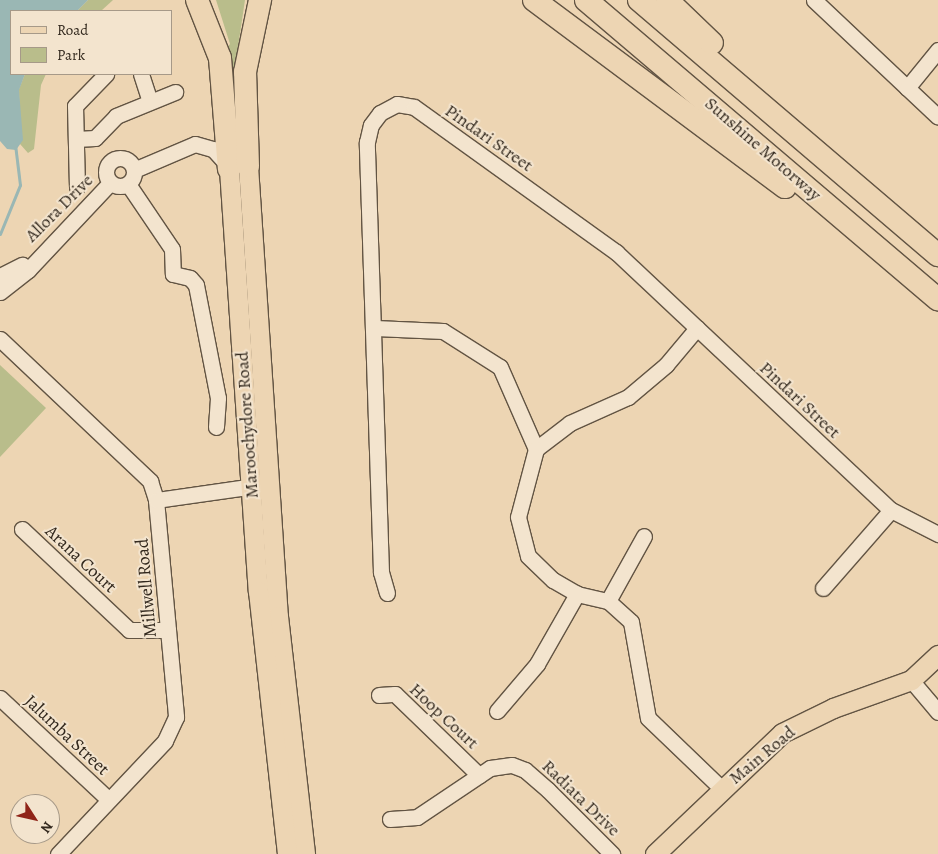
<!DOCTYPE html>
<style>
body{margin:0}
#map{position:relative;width:938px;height:854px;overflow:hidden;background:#edd5b3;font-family:Alegreya,serif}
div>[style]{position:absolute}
.green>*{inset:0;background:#b9bd8b}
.water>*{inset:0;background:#9ab7b4}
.stream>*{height:3px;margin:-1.5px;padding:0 1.5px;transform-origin:1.5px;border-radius:1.5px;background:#9ab7b4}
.roads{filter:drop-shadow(1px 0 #625443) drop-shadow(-1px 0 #625443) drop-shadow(0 1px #625443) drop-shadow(0 -1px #625443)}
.minor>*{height:15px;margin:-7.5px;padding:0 7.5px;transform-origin:7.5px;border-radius:7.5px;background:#f3e4ce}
.minor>.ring{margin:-7.5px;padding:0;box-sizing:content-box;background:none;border:15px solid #f3e4ce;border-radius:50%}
.major>*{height:19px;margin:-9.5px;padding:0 9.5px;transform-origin:9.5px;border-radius:9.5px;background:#edd5b3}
.highway>*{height:22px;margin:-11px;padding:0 11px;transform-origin:11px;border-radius:11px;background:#edd5b3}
span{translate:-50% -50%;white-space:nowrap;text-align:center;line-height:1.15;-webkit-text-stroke:4px #f3e4ce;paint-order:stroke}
.street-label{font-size:18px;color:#33291e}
.legend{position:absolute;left:10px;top:10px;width:162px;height:65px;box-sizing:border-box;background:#f3e4ce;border:1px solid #a69988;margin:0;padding:6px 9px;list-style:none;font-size:15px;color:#33291e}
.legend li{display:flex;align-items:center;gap:10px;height:25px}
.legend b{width:25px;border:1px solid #a69988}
.north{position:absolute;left:10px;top:794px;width:50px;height:50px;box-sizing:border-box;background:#f3e4ce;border:1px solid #a69988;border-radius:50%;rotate:125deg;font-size:14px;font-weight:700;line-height:20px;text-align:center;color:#33291e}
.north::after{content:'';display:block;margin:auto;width:18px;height:22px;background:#8f2418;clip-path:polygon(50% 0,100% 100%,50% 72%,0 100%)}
</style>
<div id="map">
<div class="green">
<i style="clip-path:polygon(88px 0,113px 0,101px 11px,77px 11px)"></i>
<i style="clip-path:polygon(216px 0,245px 0,233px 80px,226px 49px,230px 44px)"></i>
<i style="clip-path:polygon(25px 74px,46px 74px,41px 85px,34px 149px,28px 153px,20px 144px,19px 89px)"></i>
<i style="clip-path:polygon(0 365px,46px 408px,0 457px)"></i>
</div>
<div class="water">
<i style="clip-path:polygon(0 0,88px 0,77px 11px,11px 11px,11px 74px,25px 74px,19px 90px,23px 140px,16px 150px,7px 149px,0 141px)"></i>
</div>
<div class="stream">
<i style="left:0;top:234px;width:53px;rotate:-67.8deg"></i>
<i style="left:20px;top:185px;width:38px;rotate:-97deg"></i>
</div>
<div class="roads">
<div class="minor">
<i style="left:814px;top:0;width:170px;rotate:43.3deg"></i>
<i style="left:141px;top:74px;width:29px;rotate:72deg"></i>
<i style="left:907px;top:88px;width:49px;rotate:-50.8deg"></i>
<i style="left:76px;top:139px;width:19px;rotate:-3deg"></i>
<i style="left:95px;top:138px;width:30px;rotate:-46deg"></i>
<i style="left:116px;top:116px;width:64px;rotate:-22.1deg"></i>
<i class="ring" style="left:106px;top:158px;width:13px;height:13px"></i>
<i style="left:134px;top:170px;width:66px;rotate:-23.1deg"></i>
<i style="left:195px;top:144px;width:19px;rotate:16deg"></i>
<i style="left:213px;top:149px;width:24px;rotate:48deg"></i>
<i style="left:128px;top:184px;width:78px;rotate:55.9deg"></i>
<i style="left:172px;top:249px;width:25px;rotate:88deg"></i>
<i style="left:173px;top:274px;width:17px;rotate:13deg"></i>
<i style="left:190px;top:278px;width:9px;rotate:49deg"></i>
<i style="left:196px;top:285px;width:115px;rotate:79deg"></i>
<i style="left:218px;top:398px;width:29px;rotate:94deg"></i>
<i style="left:77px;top:187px;width:81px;rotate:-91.4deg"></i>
<i style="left:75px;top:106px;width:45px;rotate:-45.9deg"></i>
<i style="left:0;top:276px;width:25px;rotate:-27deg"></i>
<i style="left:0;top:292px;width:36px;rotate:-38deg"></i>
<i style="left:28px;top:270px;width:120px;rotate:-46.7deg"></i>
<i style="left:375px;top:328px;width:68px;rotate:2.5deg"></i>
<i style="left:443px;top:331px;width:67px;rotate:32.3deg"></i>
<i style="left:500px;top:367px;width:90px;rotate:66.3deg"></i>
<i style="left:697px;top:328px;width:48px;rotate:130deg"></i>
<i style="left:666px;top:365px;width:50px;rotate:139.9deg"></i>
<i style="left:628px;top:397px;width:64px;rotate:155.9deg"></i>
<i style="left:570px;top:423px;width:43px;rotate:142.6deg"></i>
<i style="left:536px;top:449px;width:70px;rotate:104.8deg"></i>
<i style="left:518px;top:517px;width:40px;rotate:75.6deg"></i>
<i style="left:528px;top:556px;width:35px;rotate:44deg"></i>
<i style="left:553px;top:580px;width:28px;rotate:30deg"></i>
<i style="left:577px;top:594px;width:32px;rotate:13deg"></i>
<i style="left:608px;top:601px;width:31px;rotate:42deg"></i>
<i style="left:631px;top:622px;width:97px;rotate:80deg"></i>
<i style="left:648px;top:718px;width:103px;rotate:43.8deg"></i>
<i style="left:0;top:339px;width:207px;rotate:43.4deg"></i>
<i style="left:150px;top:481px;width:20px;rotate:72deg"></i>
<i style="left:156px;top:500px;width:218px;rotate:84.7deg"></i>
<i style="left:176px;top:717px;width:26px;rotate:115deg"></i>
<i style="left:165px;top:741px;width:156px;rotate:133.4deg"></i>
<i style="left:156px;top:500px;width:106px;rotate:-8.1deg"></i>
<i style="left:22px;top:529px;width:147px;rotate:43.3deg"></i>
<i style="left:129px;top:630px;width:39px"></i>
<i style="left:823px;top:588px;width:103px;rotate:-48.9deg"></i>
<i style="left:387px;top:593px;width:22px;rotate:-106deg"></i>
<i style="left:381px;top:572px;width:430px;rotate:-91.9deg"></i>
<i style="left:367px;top:142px;width:17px;rotate:-77deg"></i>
<i style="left:371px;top:125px;width:15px;rotate:-53deg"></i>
<i style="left:380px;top:113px;width:19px;rotate:-28deg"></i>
<i style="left:397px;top:104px;width:17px;rotate:10deg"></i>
<i style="left:414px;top:107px;width:249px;rotate:35.7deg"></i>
<i style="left:616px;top:252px;width:377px;rotate:43.2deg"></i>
<i style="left:891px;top:510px;width:53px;rotate:27.1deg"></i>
<i style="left:608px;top:601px;width:74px;rotate:-61deg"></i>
<i style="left:911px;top:680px;width:42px;rotate:49.8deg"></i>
<i style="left:379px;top:695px;width:16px;rotate:-4deg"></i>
<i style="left:395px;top:694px;width:117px;rotate:44deg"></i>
<i style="left:0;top:698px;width:149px;rotate:43.1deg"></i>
<i style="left:497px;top:711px;width:62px;rotate:-49.6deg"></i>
<i style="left:537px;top:664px;width:81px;rotate:-60.3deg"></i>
<i style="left:390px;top:819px;width:27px;rotate:-4deg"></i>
<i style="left:417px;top:817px;width:88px;rotate:-33.9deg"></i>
<i style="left:490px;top:768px;width:22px;rotate:-8deg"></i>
<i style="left:512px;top:765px;width:14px;rotate:21deg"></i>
<i style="left:525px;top:770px;width:30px;rotate:41deg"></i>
<i style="left:548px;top:790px;width:91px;rotate:45deg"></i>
</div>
<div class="major">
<i style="left:248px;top:166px;width:451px;rotate:86.2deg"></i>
<i style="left:278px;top:616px;width:240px;rotate:83.5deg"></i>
<i style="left:229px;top:169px;width:423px;rotate:86.1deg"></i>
<i style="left:258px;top:591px;width:265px;rotate:83.7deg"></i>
<i style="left:655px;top:854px;width:175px;rotate:-43.6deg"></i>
<i style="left:782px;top:733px;width:57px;rotate:-26.1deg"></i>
<i style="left:833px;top:708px;width:83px;rotate:-19.7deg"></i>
<i style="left:911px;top:680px;width:37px;rotate:-43deg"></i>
</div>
<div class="highway">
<i style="left:197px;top:0;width:62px;rotate:68.4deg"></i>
<i style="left:220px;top:58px;width:111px;rotate:85.4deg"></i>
<i style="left:534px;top:0;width:313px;rotate:36.7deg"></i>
<i style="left:586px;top:0;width:462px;rotate:40.4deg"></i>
<i style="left:639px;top:0;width:393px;rotate:40.5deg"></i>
<i style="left:667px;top:0;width:62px;rotate:43.7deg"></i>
<i style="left:248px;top:166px;width:94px;rotate:-91.8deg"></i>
<i style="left:245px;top:72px;width:74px;rotate:-78.2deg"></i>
</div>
</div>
<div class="street-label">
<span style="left:489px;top:138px;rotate:35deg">Pindari Street</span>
<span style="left:763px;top:149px;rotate:41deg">Sunshine Motorway</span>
<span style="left:59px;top:208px;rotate:-45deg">Allora Drive</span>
<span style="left:800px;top:400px;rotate:43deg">Pindari Street</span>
<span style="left:247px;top:425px;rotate:-94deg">Maroochydore Road</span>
<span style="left:81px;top:559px;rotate:43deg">Arana Court</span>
<span style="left:146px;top:588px;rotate:-95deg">Millwell Road</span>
<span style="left:444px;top:716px;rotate:43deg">Hoop Court</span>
<span style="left:67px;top:735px;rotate:43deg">Jalumba Street</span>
<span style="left:762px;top:755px;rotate:-40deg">Main Road</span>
<span style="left:581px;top:798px;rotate:44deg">Radiata Drive</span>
</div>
<ul class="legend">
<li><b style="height:6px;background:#edd5b3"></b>Road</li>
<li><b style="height:14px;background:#b9bd8b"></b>Park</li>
</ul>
<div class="north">N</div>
</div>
